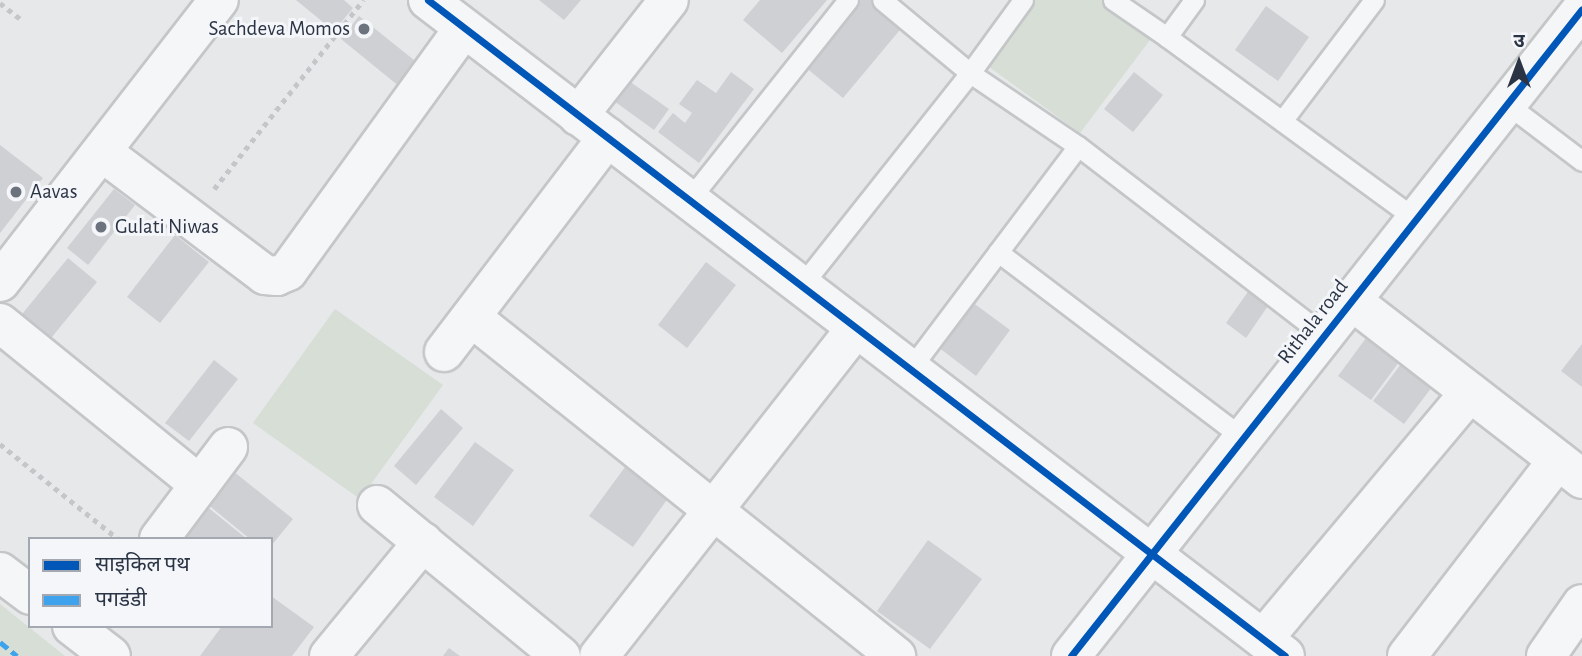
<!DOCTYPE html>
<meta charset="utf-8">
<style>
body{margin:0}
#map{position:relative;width:1582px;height:656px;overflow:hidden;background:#e6e8ea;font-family:"Alegreya Sans","Noto Sans Devanagari",sans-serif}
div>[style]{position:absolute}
.green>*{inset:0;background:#d6ded6}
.building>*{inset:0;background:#ced0d3}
.path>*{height:4.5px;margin-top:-2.25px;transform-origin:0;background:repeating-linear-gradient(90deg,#c5c6ca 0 5px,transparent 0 10px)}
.roads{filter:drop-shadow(2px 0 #c4c6c8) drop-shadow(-2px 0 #c4c6c8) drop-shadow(0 2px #c4c6c8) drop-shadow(0 -2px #c4c6c8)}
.lane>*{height:19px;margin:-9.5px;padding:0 9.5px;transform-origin:9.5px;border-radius:9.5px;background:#f5f6f7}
.street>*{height:38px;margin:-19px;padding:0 19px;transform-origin:19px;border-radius:19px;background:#f5f6f7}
.quiet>*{height:5px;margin-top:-2.5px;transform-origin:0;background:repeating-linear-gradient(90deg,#3ea3ec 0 10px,transparent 0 15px)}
.cycleway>*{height:7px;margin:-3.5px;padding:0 3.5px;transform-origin:3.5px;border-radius:3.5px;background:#0057b8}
.dots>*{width:19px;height:19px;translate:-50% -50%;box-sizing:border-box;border:4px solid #f4f6f9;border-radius:50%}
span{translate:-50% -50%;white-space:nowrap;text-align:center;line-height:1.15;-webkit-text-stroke:6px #f4f6f9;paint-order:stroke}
.poi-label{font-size:21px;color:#2b3445}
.right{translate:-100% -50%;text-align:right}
.left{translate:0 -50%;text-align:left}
.street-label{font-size:21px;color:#2b3445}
.legend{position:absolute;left:28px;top:537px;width:245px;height:91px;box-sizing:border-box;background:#f4f6f9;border:2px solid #a4a8b1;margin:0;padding:9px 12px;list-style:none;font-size:21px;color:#2b3445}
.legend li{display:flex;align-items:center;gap:14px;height:35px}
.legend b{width:35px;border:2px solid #a4a8b1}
.north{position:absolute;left:1484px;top:28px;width:70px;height:70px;-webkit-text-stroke:5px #f4f6f9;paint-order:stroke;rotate:0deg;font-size:19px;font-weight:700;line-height:28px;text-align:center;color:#2b3445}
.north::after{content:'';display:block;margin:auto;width:24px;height:32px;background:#2b3445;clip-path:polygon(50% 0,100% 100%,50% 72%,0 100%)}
</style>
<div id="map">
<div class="green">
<i style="clip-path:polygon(1032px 0,1104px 0,1153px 36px,1080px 133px,985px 64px)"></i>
<i style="clip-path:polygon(335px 309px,443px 385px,360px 499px,253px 423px)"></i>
<i style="clip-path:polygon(0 604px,65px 656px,0 656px)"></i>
</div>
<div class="building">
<i style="clip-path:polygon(296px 0,344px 0,353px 8px,334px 31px)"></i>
<i style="clip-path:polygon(539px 0,581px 0,564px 20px)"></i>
<i style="clip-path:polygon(760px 0,827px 0,782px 53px,743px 20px)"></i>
<i style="clip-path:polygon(860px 0,874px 0,904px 25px,843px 98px,805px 67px)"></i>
<i style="clip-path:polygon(1266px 6px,1309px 37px,1278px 81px,1235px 50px)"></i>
<i style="clip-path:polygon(359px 16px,419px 64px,400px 87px,341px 39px)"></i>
<i style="clip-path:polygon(731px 72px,754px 89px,699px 163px,658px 132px,673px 113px,685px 123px,692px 113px,679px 104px,697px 80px,716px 93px)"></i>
<i style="clip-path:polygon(1134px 72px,1163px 95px,1133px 132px,1104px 109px)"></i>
<i style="clip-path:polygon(629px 81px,669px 109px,654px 130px,614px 101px)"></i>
<i style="clip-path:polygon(0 145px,43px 178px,0 233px)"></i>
<i style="clip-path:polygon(114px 189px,135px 205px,88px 265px,67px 248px)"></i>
<i style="clip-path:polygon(175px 235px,209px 262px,160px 323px,127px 297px)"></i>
<i style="clip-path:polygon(68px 258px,97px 282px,47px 343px,18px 319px)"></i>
<i style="clip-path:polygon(706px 262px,736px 285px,687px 348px,658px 325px)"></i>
<i style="clip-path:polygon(1252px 286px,1272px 300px,1246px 338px,1226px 323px)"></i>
<i style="clip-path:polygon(972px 302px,1010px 330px,976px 376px,938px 347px)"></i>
<i style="clip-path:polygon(1369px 334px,1402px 358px,1371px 400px,1338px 376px)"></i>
<i style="clip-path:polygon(1582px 344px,1582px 387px,1561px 371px)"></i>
<i style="clip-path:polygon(214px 360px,238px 379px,189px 441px,165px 423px)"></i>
<i style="clip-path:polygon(1404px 360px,1435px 383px,1404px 424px,1373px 401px)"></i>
<i style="clip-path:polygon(441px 409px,463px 428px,416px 485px,394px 466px)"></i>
<i style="clip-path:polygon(475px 442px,514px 470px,473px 526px,434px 497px)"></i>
<i style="clip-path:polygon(631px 459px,674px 490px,633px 547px,589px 516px)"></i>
<i style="clip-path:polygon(233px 471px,293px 519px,271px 546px,271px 539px,250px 539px,206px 503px)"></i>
<i style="clip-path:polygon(205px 505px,247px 539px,181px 539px)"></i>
<i style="clip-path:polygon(928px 540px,982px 579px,930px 649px,877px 611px)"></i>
<i style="clip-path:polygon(271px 596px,314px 627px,292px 656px,200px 656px,222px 626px,271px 626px)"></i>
<i style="clip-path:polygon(449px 648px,460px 656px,443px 656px)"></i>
</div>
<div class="path">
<i style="left:0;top:3px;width:29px;rotate:38deg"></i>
<i style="left:214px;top:189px;width:241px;rotate:-51.7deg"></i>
<i style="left:0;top:444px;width:151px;rotate:38.8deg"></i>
</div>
<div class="roads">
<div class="lane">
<i style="left:1023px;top:0;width:90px;rotate:126deg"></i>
<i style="left:970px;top:73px;width:130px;rotate:34.1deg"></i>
<i style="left:1113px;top:0;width:65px;rotate:34.4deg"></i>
<i style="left:1194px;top:0;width:46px;rotate:126.1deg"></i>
<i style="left:1167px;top:37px;width:308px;rotate:36.2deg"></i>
<i style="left:1507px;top:104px;width:94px;rotate:37.2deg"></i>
<i style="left:1282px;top:121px;width:152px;rotate:-52.8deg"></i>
<i style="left:688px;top:201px;width:257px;rotate:-51.5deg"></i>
<i style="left:998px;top:252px;width:308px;rotate:37.2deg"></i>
<i style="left:801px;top:286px;width:272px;rotate:-51.6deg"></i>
<i style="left:970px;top:73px;width:114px;rotate:-140.3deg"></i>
<i style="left:910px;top:369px;width:279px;rotate:-53deg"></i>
<i style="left:1078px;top:146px;width:312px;rotate:37.6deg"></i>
</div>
<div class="street">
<i style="left:428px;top:0;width:1079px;rotate:37.43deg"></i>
<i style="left:578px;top:116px;width:147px;rotate:-51.9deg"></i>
<i style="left:102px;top:152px;width:204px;rotate:37deg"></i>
<i style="left:265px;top:275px;width:12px;rotate:5deg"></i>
<i style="left:277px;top:276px;width:12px;rotate:-24deg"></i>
<i style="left:288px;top:271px;width:300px;rotate:-54.1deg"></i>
<i style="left:0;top:282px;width:357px;rotate:-52.2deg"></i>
<i style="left:1352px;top:301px;width:291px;rotate:37.7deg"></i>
<i style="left:471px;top:317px;width:544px;rotate:38.58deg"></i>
<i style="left:0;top:323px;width:257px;rotate:39deg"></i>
<i style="left:444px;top:352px;width:270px;rotate:-52.7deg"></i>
<i style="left:377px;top:505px;width:238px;rotate:39.4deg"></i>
<i style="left:159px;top:539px;width:115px;rotate:-53.1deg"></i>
<i style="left:0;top:572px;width:38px;rotate:37deg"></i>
<i style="left:72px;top:626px;width:49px;rotate:37.6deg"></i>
<i style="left:1263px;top:639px;width:322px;rotate:-50deg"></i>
<i style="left:329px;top:656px;width:148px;rotate:-50.5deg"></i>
<i style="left:599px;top:656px;width:417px;rotate:-51.9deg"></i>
<i style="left:1071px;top:656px;width:824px;rotate:-51.7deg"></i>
<i style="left:1407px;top:656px;width:247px;rotate:-52.4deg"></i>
<i style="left:1546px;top:656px;width:63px;rotate:-55.3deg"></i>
</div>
</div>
<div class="quiet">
<i style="left:0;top:642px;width:22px;rotate:39deg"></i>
</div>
<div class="cycleway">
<i style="left:428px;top:0;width:1079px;rotate:37.43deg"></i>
<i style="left:1071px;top:656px;width:824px;rotate:-51.7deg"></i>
</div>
<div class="dots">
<i style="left:364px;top:29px;background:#6c737f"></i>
<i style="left:16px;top:192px;background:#6c737f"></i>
<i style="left:101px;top:227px;background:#6c737f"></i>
</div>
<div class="poi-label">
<span class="right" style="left:350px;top:29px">Sachdeva Momos</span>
<span class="left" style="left:30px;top:192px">Aavas</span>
<span class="left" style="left:115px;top:227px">Gulati Niwas</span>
</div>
<div class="street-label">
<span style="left:1313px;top:322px;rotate:-52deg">Rithala road</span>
</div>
<ul class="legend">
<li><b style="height:9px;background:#0057b8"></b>साइकिल पथ</li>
<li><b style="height:9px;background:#3ea3ec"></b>पगडंडी</li>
</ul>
<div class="north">उ</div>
</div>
